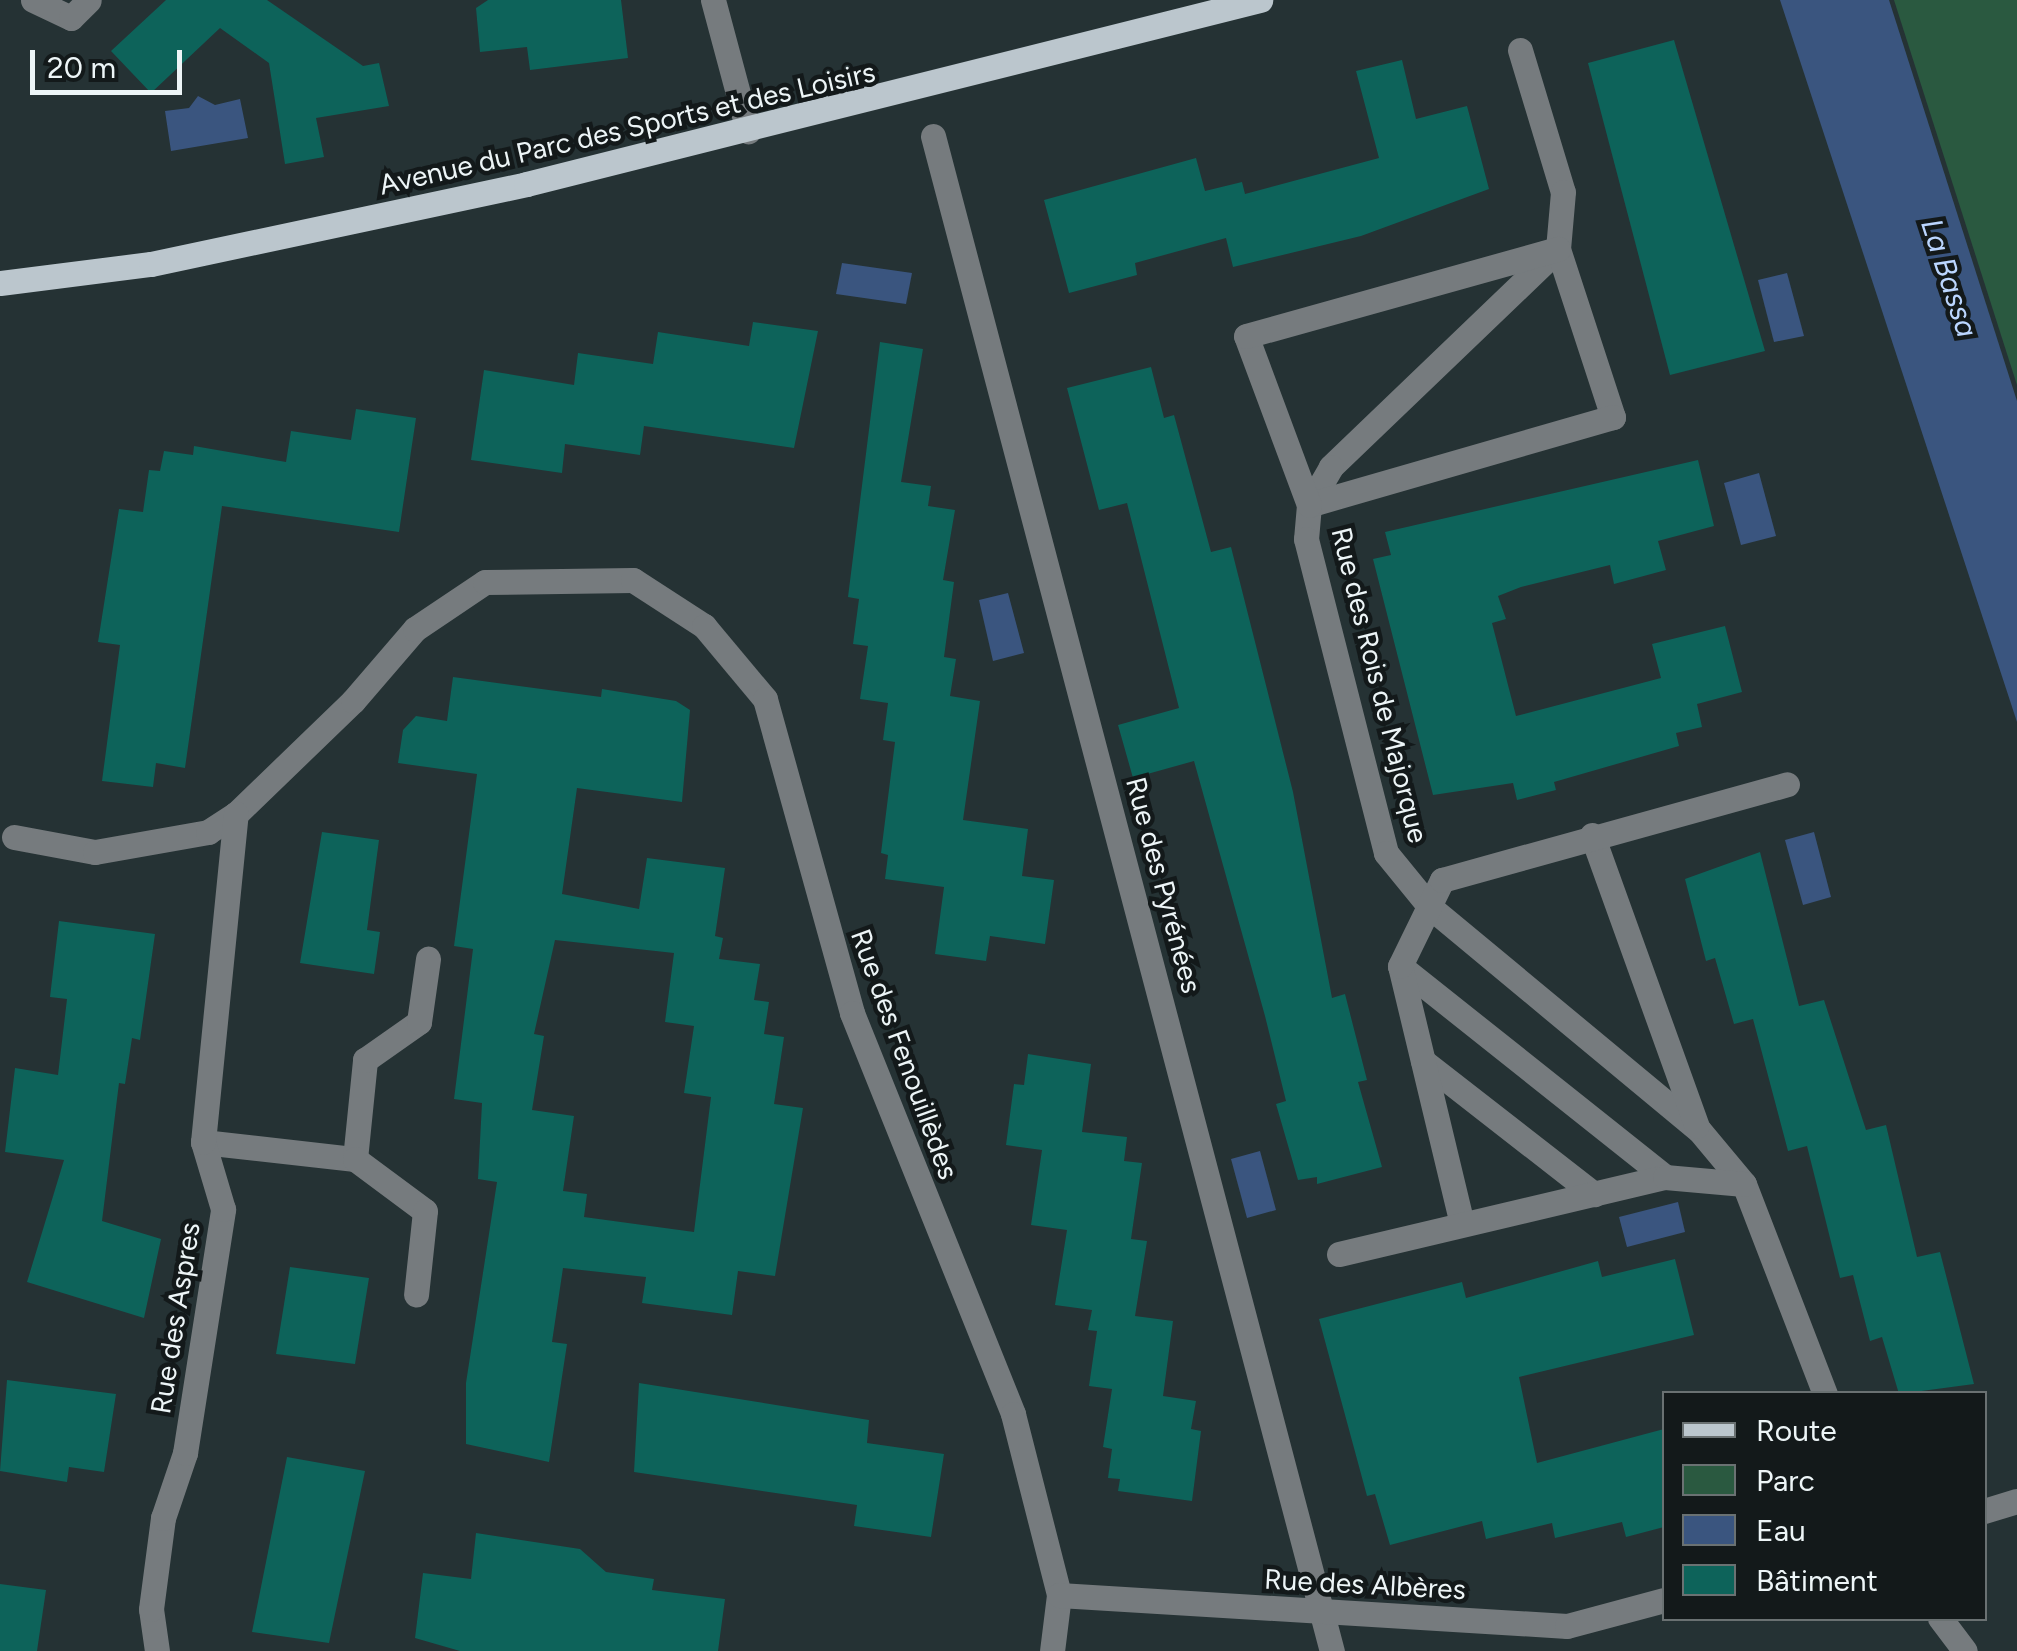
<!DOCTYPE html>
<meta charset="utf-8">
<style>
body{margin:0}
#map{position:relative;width:2017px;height:1651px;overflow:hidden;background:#253234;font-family:Figtree,sans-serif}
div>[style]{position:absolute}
.green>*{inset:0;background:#2a5940}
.water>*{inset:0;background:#3a557f}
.building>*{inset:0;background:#0d635a}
.minor>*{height:25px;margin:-12.5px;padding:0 12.5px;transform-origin:12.5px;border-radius:12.5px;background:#767b7e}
.major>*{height:25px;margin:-12.5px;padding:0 12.5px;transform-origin:12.5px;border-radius:12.5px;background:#bbc6cd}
span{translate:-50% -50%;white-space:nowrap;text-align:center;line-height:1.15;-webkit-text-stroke:9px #13191a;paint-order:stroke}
.street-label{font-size:28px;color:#edf5f7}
.water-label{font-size:30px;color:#bbd6ff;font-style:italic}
.legend{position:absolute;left:1662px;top:1391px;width:325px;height:230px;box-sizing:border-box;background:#13191a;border:2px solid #6a7172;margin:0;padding:12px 18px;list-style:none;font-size:30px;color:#edf5f7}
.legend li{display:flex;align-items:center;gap:20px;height:50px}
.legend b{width:50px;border:2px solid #6a7172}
.scale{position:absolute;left:30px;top:50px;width:152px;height:45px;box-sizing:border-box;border:5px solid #edf5f7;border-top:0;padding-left:12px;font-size:30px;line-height:35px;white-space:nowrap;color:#edf5f7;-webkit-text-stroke:8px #13191a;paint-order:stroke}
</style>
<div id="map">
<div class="green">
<i style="clip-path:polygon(1894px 0,2017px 0,2017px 385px)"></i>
</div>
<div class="water">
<i style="clip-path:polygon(1780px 0,1889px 0,2017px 401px,2017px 722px)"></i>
<i style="clip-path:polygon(198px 96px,215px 105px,240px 99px,248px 138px,171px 151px,165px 111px,189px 108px)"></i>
<i style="clip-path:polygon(842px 263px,912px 273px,906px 304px,836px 294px)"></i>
<i style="clip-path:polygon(1787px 273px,1804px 336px,1774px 342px,1758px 280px)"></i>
<i style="clip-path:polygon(1759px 473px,1776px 536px,1741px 545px,1724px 483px)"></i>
<i style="clip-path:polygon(1008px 593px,1024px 653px,993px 661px,979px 600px)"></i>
<i style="clip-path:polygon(1814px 832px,1831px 897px,1803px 905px,1785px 840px)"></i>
<i style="clip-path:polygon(1260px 1151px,1276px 1210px,1247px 1218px,1231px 1159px)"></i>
<i style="clip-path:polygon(1678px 1202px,1685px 1232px,1627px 1247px,1619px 1217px)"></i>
</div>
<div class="building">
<i style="clip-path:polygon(166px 0,267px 0,363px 66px,379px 63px,389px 106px,316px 118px,324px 157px,285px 164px,269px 63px,220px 28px,151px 93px,111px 51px)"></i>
<i style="clip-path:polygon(488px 0,621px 0,628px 58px,530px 70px,527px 47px,480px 52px,476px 8px)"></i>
<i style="clip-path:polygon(1674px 40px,1765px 351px,1670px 375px,1588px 63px)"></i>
<i style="clip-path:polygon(1402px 60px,1416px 119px,1467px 106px,1489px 189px,1361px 236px,1233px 267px,1226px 238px,1135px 263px,1137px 275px,1069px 293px,1044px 200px,1196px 158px,1205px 191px,1242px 182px,1245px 194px,1379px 158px,1356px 71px)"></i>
<i style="clip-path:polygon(753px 322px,818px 331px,794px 448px,644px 426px,640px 455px,565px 444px,562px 473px,471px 460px,484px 370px,574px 385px,578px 353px,653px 364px,658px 332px,749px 346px)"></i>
<i style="clip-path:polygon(880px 342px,923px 349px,901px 482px,931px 486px,928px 506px,955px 510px,943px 580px,954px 582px,944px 657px,956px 659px,950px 696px,980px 701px,963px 820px,1028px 829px,1022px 876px,1054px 880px,1045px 944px,990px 936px,986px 961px,935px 954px,944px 887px,885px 879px,888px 855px,881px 853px,895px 742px,883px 740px,888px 703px,860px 699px,868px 646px,853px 644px,859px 599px,848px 597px)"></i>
<i style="clip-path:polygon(1151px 367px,1164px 418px,1174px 415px,1211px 552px,1231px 547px,1293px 792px,1332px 998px,1345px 994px,1367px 1080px,1358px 1082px,1382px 1167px,1317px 1184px,1317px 1177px,1298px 1180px,1276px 1104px,1286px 1101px,1265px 1016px,1194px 761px,1133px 778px,1118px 725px,1179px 708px,1127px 503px,1099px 510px,1067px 388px)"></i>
<i style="clip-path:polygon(356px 409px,416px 418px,399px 532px,222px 506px,185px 768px,156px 763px,153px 787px,102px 781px,120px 645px,98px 642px,119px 509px,143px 512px,149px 470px,160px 471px,164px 451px,193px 455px,194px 446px,286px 462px,291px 431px,351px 440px)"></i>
<i style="clip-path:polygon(1698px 460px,1714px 526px,1658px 541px,1666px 570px,1614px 584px,1610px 565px,1521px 587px,1498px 596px,1506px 619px,1492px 623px,1516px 716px,1661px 678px,1652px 644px,1725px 626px,1742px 692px,1697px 704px,1702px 727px,1676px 733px,1679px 746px,1554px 782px,1556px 790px,1517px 800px,1513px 783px,1433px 795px,1373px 559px,1391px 555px,1385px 532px)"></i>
<i style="clip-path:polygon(evenodd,453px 677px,601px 697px,602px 689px,676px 701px,690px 710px,682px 802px,577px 788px,562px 894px,639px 909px,647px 858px,725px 868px,715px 936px,723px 938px,719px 959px,760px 964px,754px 1000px,769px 1002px,764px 1034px,784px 1037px,774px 1104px,803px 1108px,775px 1276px,738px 1271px,732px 1315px,642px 1303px,646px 1277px,563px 1268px,552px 1342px,567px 1344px,549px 1462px,466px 1444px,466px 1383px,497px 1182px,478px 1179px,482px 1103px,454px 1099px,473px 949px,454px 946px,477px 774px,398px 763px,403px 730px,416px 716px,447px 721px,453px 677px,555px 940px,674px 953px,665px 1022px,694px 1026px,684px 1093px,711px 1097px,694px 1232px,584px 1217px,587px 1194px,563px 1191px,574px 1116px,532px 1110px,544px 1036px,534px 1034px,555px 940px)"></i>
<i style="clip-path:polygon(322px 832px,379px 840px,367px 930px,380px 932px,374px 974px,300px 963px)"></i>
<i style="clip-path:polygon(1760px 852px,1799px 1006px,1824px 1000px,1866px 1130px,1886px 1125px,1917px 1257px,1940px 1252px,1974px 1384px,1899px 1394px,1882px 1337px,1870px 1341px,1853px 1275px,1840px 1278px,1807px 1146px,1788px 1151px,1753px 1019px,1734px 1024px,1715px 958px,1706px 961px,1685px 879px)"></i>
<i style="clip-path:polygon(59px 921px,155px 934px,140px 1040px,132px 1038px,125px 1084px,119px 1083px,102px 1221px,161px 1239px,144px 1318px,27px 1282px,64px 1160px,5px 1152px,15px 1068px,58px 1075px,67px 999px,50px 997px)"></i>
<i style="clip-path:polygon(1028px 1054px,1091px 1064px,1082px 1132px,1127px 1137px,1124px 1161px,1142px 1163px,1131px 1239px,1147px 1241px,1135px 1316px,1173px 1321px,1163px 1396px,1196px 1401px,1191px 1429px,1201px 1431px,1192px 1501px,1118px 1491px,1120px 1479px,1108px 1478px,1112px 1449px,1103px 1447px,1112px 1389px,1089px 1386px,1097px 1331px,1088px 1330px,1092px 1310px,1055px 1305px,1067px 1230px,1031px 1225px,1042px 1150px,1006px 1145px,1014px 1084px,1024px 1085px)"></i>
<i style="clip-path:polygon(1675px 1259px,1694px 1335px,1519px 1377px,1537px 1463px,1664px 1429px,1664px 1527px,1626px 1537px,1622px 1522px,1555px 1538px,1552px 1523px,1486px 1539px,1482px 1521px,1390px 1545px,1375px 1494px,1367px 1496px,1319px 1319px,1462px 1282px,1466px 1298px,1598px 1261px,1602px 1277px)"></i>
<i style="clip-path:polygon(290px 1267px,369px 1278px,355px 1364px,276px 1354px)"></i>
<i style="clip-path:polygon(7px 1380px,116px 1394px,104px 1472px,69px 1467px,67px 1482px,0 1471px)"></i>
<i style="clip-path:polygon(639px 1383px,869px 1420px,867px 1443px,944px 1454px,931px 1537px,854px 1526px,857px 1505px,634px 1472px)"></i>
<i style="clip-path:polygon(287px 1457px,365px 1471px,329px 1643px,252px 1632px)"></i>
<i style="clip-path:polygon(476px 1533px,580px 1549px,606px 1572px,654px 1579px,652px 1590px,725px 1599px,718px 1651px,460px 1651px,415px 1638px,423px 1573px,471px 1579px)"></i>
<i style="clip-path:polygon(0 1584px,46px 1590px,37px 1651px,0 1651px)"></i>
</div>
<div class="minor">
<i style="left:33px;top:0;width:42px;rotate:25.3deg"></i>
<i style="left:71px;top:18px;width:25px;rotate:-45deg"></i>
<i style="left:713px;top:0;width:136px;rotate:75deg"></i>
<i style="left:1520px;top:50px;width:148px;rotate:73.2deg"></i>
<i style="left:1563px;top:192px;width:57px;rotate:95deg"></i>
<i style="left:1558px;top:249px;width:315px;rotate:136.2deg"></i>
<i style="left:1331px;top:467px;width:44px;rotate:120.1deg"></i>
<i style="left:1309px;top:505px;width:34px;rotate:95deg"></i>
<i style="left:1306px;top:539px;width:324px;rotate:75.7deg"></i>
<i style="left:1386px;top:853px;width:70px;rotate:50.8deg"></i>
<i style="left:1430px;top:907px;width:349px;rotate:39.7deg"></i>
<i style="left:1699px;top:1130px;width:70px;rotate:50.2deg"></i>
<i style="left:1744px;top:1184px;width:225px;rotate:68.9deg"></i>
<i style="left:933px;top:136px;width:1567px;rotate:75.25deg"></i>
<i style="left:1558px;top:249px;width:177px;rotate:71.9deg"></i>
<i style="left:1613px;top:417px;width:316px;rotate:163.9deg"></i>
<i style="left:1309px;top:505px;width:180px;rotate:-110.4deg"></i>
<i style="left:1246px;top:336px;width:324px;rotate:-15.6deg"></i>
<i style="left:1592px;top:835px;width:309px;rotate:70.2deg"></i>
<i style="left:14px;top:837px;width:82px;rotate:10.5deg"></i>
<i style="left:95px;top:852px;width:115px;rotate:-10deg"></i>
<i style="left:208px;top:832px;width:33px;rotate:-33deg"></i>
<i style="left:236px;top:814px;width:163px;rotate:-44deg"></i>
<i style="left:353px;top:701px;width:95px;rotate:-49.3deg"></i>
<i style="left:415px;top:629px;width:84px;rotate:-33.9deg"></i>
<i style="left:485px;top:582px;width:148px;rotate:-0.8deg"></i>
<i style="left:633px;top:580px;width:85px;rotate:32.9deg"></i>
<i style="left:704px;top:626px;width:95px;rotate:50.1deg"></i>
<i style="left:765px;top:699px;width:326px;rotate:74.5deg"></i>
<i style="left:852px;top:1013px;width:432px;rotate:68.1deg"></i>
<i style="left:1013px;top:1414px;width:187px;rotate:75.7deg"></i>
<i style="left:1059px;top:1595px;width:56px;rotate:97.1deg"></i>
<i style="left:1400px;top:966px;width:339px;rotate:38.5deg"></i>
<i style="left:1423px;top:1061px;width:217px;rotate:37.9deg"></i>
<i style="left:203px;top:1142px;width:153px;rotate:6.4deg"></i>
<i style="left:355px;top:1159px;width:100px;rotate:-84.2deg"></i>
<i style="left:365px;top:1060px;width:66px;rotate:-35.1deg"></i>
<i style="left:419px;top:1022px;width:64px;rotate:-81.9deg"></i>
<i style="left:355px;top:1159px;width:87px;rotate:36.6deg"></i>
<i style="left:425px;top:1211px;width:84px;rotate:96.1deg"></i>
<i style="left:1462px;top:1224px;width:265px;rotate:-103.5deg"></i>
<i style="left:1400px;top:966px;width:96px;rotate:-64deg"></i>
<i style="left:1442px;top:880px;width:358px;rotate:-15.5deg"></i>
<i style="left:1339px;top:1254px;width:335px;rotate:-13.3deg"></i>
<i style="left:1665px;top:1177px;width:79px;rotate:5.1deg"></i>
<i style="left:1984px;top:1511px;width:34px;rotate:-17deg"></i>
<i style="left:1059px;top:1595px;width:509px;rotate:3.49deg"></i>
<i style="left:1567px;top:1626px;width:100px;rotate:-15deg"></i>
<i style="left:1940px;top:1618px;width:41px;rotate:52.9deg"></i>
<i style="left:157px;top:1651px;width:42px;rotate:-98.1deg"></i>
<i style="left:151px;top:1609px;width:92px;rotate:-82.5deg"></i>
<i style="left:163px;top:1518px;width:69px;rotate:-71.3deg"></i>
<i style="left:185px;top:1453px;width:247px;rotate:-81.1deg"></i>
<i style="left:223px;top:1209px;width:70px;rotate:-106.6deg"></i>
<i style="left:203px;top:1142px;width:330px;rotate:-84.3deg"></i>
</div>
<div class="major">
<i style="left:0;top:283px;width:152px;rotate:-7.2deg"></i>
<i style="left:151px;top:264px;width:383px;rotate:-12deg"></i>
<i style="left:526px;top:184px;width:757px;rotate:-14.07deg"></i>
</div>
<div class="street-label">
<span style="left:627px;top:128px;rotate:-13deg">Avenue du Parc des Sports et des Loisirs</span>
<span style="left:1380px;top:685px;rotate:76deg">Rue des Rois de Majorque</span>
<span style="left:1164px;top:885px;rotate:75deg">Rue des Pyrénées</span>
<span style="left:905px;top:1054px;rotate:70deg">Rue des Fenouillèdes</span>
<span style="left:175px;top:1318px;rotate:-81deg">Rue des Aspres</span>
<span style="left:1365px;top:1584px;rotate:3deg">Rue des Albères</span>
</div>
<div class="water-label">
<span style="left:1949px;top:278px;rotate:72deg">La Bassa</span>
</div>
<ul class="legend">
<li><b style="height:12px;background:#bbc6cd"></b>Route</li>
<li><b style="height:28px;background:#2a5940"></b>Parc</li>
<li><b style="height:28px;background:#3a557f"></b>Eau</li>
<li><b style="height:28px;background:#0d635a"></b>Bâtiment</li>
</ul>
<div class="scale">20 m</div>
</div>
